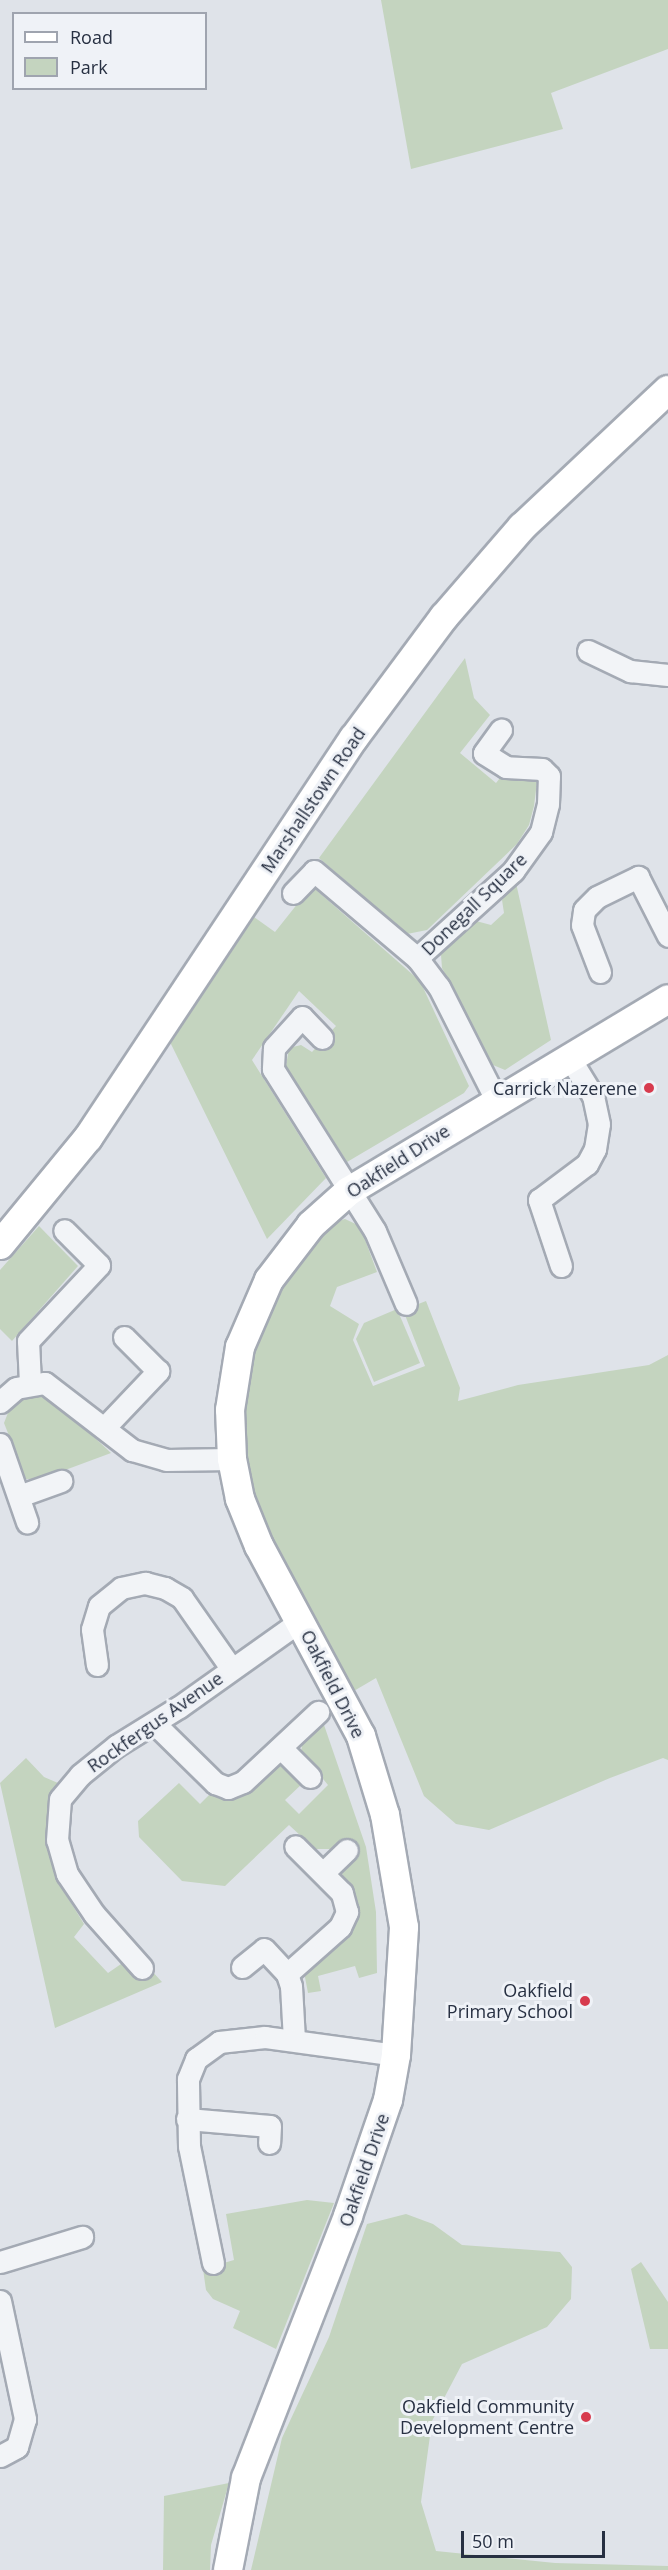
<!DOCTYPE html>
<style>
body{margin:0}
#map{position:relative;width:668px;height:2570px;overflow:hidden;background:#dfe3e9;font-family:"Open Sans",sans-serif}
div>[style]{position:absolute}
.green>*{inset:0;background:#c4d4bf}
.roads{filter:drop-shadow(2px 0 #a4aab4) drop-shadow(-2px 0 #a4aab4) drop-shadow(0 2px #a4aab4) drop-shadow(0 -2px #a4aab4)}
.street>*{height:21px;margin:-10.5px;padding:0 10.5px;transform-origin:10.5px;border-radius:10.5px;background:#f2f4f7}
.secondary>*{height:28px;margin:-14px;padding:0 14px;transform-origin:14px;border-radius:14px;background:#fff}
.dots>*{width:16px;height:16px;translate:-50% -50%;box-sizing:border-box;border:3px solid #eff2f7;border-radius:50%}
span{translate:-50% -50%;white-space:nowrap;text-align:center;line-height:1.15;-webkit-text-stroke:6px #eff2f7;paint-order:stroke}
.street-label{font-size:18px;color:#273042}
.poi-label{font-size:18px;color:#273042}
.right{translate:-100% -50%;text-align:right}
.legend{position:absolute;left:12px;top:12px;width:195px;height:78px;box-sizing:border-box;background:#eff2f7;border:2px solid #9fa4af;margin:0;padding:8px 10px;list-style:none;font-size:18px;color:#273042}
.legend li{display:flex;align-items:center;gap:12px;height:30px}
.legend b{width:30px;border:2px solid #9fa4af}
.scale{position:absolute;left:461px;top:2531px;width:144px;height:27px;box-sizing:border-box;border:3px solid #273042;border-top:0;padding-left:8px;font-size:18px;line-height:21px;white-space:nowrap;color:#273042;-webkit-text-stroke:4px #eff2f7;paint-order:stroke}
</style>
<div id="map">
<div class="green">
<i style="clip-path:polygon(381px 0,668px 0,668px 49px,551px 93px,563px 129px,411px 169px)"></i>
<i style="clip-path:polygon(465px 658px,474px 698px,490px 715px,460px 753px,496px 783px,500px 778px,532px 776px,537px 782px,534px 806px,529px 825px,517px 844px,427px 930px,407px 934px,319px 858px)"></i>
<i style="clip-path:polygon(516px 883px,551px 1040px,505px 1070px,493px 1065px,442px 968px,441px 955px,454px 937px,476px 921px,491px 925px,504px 913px,502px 900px)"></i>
<i style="clip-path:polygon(310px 888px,315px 889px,420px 981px,469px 1086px,464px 1093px,347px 1162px,286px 1066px,289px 1048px,301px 1045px,312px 1052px,336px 1026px,299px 991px,252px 1060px,326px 1178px,267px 1239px,170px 1042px,254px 917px,275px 932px)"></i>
<i style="clip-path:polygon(345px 1219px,360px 1226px,377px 1272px,337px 1287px,330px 1306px,359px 1324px,353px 1340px,373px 1386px,425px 1366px,403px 1310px,426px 1301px,460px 1388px,458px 1401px,518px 1385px,649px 1365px,668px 1355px,668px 1760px,663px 1758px,610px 1778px,489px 1830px,456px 1824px,424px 1796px,376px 1678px,347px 1695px,256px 1508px,246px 1466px,243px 1418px,247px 1372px,257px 1334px,277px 1294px,319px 1238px,336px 1222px)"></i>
<i style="clip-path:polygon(39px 1226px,78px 1266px,12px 1341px,0 1329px,0 1270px)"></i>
<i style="clip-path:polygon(397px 1309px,420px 1363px,374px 1382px,356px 1339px,364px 1323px)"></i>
<i style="clip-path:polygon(35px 1391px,49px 1395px,111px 1453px,41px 1479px,26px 1479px,4px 1423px,13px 1400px)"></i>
<i style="clip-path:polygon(323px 1722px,366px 1847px,376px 1912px,377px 1973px,359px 1978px,355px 1966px,318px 1976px,321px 1991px,308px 1993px,304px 1972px,347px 1934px,354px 1922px,355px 1900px,341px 1872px,355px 1852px,342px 1840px,331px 1849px,315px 1849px,289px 1825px,225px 1886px,182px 1881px,139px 1837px,138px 1821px,179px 1783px,200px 1804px,211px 1793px,231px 1799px,279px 1765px,287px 1767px,303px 1783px,285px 1800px,299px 1814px,328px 1785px,301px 1752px,303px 1739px)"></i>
<i style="clip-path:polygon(26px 1758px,44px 1777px,58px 1783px,50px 1800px,46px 1837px,57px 1880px,84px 1924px,74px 1937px,108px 1973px,121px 1964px,150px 1969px,162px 1982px,55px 2028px,0 1783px)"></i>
<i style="clip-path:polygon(307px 2200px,334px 2203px,276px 2349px,233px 2328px,240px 2311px,213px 2299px,206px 2290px,203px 2269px,234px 2260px,226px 2214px)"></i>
<i style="clip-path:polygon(406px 2214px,433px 2224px,462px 2245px,560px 2252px,572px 2267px,571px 2299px,547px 2327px,462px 2364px,432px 2421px,421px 2502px,436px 2551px,555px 2563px,668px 2566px,668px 2570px,251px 2570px,282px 2438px,329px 2337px,367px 2224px)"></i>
<i style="clip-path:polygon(641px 2262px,668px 2302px,668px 2349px,650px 2349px,631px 2269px)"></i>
<i style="clip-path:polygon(229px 2483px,211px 2545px,210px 2570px,163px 2570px,164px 2496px)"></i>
</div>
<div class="roads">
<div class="street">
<i style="left:588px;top:651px;width:47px;rotate:25.5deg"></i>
<i style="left:630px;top:671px;width:38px;rotate:6deg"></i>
<i style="left:293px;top:893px;width:30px;rotate:-46deg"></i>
<i style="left:314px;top:871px;width:135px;rotate:40.2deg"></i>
<i style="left:417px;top:958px;width:36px;rotate:53deg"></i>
<i style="left:439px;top:987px;width:127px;rotate:63.2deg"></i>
<i style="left:417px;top:958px;width:130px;rotate:-42.2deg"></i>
<i style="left:513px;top:871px;width:48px;rotate:-54.3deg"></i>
<i style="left:541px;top:832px;width:29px;rotate:-76deg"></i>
<i style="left:548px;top:804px;width:28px;rotate:-88deg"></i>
<i style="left:549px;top:776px;width:10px;rotate:-135deg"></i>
<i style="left:542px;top:769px;width:36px;rotate:-177deg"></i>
<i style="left:506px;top:767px;width:26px;rotate:-148deg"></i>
<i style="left:484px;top:753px;width:29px;rotate:-54deg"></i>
<i style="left:600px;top:972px;width:50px;rotate:-111deg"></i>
<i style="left:582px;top:925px;width:15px;rotate:-82deg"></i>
<i style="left:584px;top:910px;width:18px;rotate:-45deg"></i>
<i style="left:597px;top:897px;width:46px;rotate:-26deg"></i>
<i style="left:638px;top:877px;width:66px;rotate:63deg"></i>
<i style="left:322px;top:1038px;width:29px;rotate:-134deg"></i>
<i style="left:302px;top:1017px;width:42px;rotate:132.1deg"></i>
<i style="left:274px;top:1048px;width:21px;rotate:93deg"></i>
<i style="left:273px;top:1069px;width:191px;rotate:57.8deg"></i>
<i style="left:375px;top:1231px;width:79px;rotate:67deg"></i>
<i style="left:561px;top:1266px;width:70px;rotate:-108.4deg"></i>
<i style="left:539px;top:1200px;width:60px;rotate:-36.9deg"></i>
<i style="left:587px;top:1164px;width:17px;rotate:-62deg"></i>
<i style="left:595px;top:1149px;width:25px;rotate:-81deg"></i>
<i style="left:599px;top:1124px;width:29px;rotate:-102deg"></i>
<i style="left:593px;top:1096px;width:46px;rotate:-121.6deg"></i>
<i style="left:30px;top:1383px;width:42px;rotate:-92.7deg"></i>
<i style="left:28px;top:1341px;width:104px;rotate:-46.9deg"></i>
<i style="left:99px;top:1265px;width:49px;rotate:-135deg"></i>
<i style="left:0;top:1402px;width:21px;rotate:-41deg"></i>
<i style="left:16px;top:1388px;width:29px;rotate:-10deg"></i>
<i style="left:45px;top:1383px;width:110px;rotate:37.6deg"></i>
<i style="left:132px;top:1450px;width:35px;rotate:16deg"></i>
<i style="left:166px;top:1460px;width:66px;rotate:-0.9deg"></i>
<i style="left:104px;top:1428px;width:79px;rotate:-46.5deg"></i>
<i style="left:158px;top:1371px;width:48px;rotate:-135deg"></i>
<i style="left:0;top:1444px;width:83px;rotate:70.9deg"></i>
<i style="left:19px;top:1496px;width:45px;rotate:-19.7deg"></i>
<i style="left:97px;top:1665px;width:36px;rotate:-98deg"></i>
<i style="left:92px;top:1629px;width:24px;rotate:-73deg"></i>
<i style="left:99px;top:1606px;width:28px;rotate:-39deg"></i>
<i style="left:121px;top:1588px;width:25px;rotate:-12deg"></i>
<i style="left:145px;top:1583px;width:21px;rotate:14deg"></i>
<i style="left:165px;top:1588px;width:20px;rotate:30deg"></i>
<i style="left:182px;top:1598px;width:85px;rotate:55deg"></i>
<i style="left:154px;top:1723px;width:86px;rotate:44.5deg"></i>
<i style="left:215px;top:1783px;width:14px;rotate:21deg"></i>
<i style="left:228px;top:1788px;width:16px;rotate:-22deg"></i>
<i style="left:243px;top:1782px;width:103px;rotate:-43deg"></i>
<i style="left:281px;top:1748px;width:41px;rotate:45deg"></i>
<i style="left:323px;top:1873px;width:33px;rotate:-44deg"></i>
<i style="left:242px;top:1967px;width:28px;rotate:-39deg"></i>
<i style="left:264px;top:1949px;width:34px;rotate:47deg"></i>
<i style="left:287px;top:1974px;width:13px;rotate:72deg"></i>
<i style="left:291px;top:1986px;width:53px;rotate:86.8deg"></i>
<i style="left:142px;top:1968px;width:72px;rotate:-131.6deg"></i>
<i style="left:94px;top:1914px;width:48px;rotate:-124deg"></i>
<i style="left:67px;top:1874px;width:35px;rotate:-106deg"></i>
<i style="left:57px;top:1840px;width:41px;rotate:-85.8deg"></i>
<i style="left:60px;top:1799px;width:31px;rotate:-50deg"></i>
<i style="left:80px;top:1775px;width:46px;rotate:-38.9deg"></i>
<i style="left:116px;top:1746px;width:74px;rotate:-31.8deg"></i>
<i style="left:179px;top:1707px;width:148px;rotate:-35.4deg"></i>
<i style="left:287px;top:1974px;width:71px;rotate:-41.6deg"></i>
<i style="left:340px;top:1927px;width:17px;rotate:-65deg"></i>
<i style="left:347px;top:1912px;width:20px;rotate:-105deg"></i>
<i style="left:342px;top:1893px;width:66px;rotate:-135deg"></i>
<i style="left:187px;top:2119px;width:83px;rotate:4.8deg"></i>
<i style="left:270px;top:2126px;width:17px;rotate:93deg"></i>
<i style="left:0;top:2262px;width:86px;rotate:-17deg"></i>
<i style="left:213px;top:2263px;width:119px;rotate:-101.6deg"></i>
<i style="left:189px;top:2146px;width:67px;rotate:-90.9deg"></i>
<i style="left:188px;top:2079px;width:22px;rotate:-68deg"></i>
<i style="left:196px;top:2059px;width:29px;rotate:-36deg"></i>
<i style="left:219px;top:2042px;width:46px;rotate:-6.2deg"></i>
<i style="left:265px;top:2037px;width:132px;rotate:7.8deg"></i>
<i style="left:0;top:2301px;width:121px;rotate:78deg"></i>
<i style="left:25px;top:2419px;width:29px;rotate:106deg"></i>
<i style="left:17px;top:2447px;width:19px;rotate:152deg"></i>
</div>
<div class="secondary">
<i style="left:0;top:1245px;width:139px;rotate:-50.6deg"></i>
<i style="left:88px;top:1138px;width:480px;rotate:-56.4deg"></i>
<i style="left:354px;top:738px;width:151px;rotate:-53.4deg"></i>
<i style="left:444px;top:617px;width:119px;rotate:-49.1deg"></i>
<i style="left:522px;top:527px;width:200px;rotate:-43.2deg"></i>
<i style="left:228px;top:2570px;width:94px;rotate:-78.9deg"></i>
<i style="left:246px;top:2478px;width:281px;rotate:-68.7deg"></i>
<i style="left:348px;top:2216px;width:123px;rotate:-71deg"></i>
<i style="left:388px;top:2100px;width:46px;rotate:-79.9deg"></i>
<i style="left:396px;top:2055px;width:128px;rotate:-86.4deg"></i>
<i style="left:404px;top:1927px;width:114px;rotate:-99.6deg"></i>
<i style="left:385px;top:1815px;width:83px;rotate:-106.9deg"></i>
<i style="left:361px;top:1736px;width:216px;rotate:-118.2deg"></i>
<i style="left:259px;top:1546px;width:51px;rotate:-112deg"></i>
<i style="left:240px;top:1499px;width:41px;rotate:-101.3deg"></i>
<i style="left:232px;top:1459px;width:49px;rotate:-92.3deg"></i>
<i style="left:230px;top:1410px;width:64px;rotate:-81deg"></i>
<i style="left:240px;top:1347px;width:73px;rotate:-66.6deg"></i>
<i style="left:269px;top:1280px;width:69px;rotate:-52.6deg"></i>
<i style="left:311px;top:1225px;width:51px;rotate:-41.8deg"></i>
<i style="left:349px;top:1191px;width:372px;rotate:-31deg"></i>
</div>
</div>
<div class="dots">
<i style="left:649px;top:1088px;background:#d73b4e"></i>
<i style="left:585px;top:2001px;background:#d73b4e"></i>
<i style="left:586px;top:2417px;background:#d73b4e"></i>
</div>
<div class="street-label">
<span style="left:313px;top:800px;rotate:-56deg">Marshallstown Road</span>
<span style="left:474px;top:904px;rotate:-44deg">Donegall Square</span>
<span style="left:398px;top:1161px;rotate:-33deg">Oakfield Drive</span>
<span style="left:333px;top:1684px;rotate:63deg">Oakfield Drive</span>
<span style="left:155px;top:1722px;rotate:-35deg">Rockfergus Avenue</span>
<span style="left:364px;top:2170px;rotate:-71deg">Oakfield Drive</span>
</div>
<div class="poi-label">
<span class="right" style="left:637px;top:1088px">Carrick Nazerene</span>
<span class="right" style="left:573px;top:2001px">Oakfield<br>Primary School</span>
<span class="right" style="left:574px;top:2417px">Oakfield Community<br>Development Centre</span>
</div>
<ul class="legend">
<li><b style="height:8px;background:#fff"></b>Road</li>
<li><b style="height:16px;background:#c4d4bf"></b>Park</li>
</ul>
<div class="scale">50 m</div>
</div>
